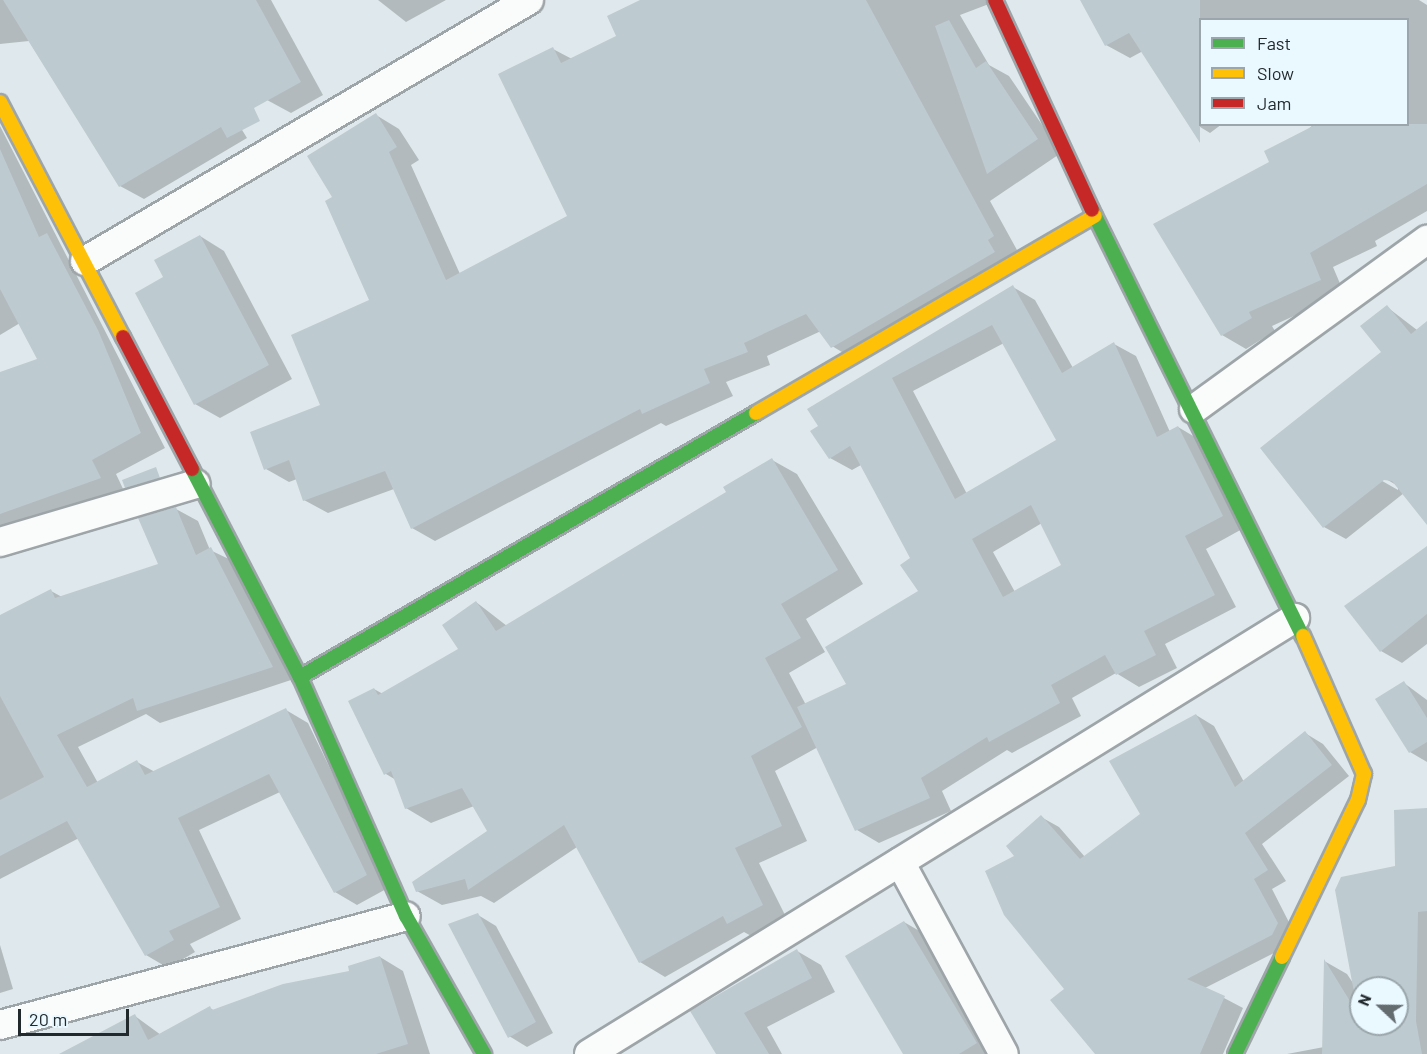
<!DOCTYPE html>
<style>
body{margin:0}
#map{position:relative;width:1427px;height:1054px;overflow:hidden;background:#dfe9ed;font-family:Barlow,sans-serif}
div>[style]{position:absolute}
.shadow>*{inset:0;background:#0003}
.building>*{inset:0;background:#bdcacf}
.roads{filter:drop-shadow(2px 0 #9ea5a9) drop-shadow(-2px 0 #9ea5a9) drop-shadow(0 2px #9ea5a9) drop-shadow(0 -2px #9ea5a9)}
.street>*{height:28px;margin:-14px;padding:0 14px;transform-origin:14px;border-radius:14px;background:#fafcfc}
.fast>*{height:14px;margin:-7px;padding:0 7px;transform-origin:7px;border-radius:7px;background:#4caf50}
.slow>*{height:14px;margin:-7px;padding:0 7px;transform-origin:7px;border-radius:7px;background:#ffc107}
.jam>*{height:14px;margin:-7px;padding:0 7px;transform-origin:7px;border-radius:7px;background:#c62828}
span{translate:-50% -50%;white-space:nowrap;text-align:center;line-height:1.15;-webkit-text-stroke:5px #eaf9ff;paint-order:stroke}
.legend{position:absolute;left:1199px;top:18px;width:210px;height:108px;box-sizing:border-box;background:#eaf9ff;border:2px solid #9aa6ab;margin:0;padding:8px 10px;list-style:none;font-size:18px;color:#22292c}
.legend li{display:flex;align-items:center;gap:12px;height:30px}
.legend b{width:30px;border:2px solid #9aa6ab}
.north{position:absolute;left:1349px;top:976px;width:60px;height:60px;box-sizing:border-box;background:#eaf9ff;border:2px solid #9aa6ab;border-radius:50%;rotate:292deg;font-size:16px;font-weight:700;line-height:24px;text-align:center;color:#22292c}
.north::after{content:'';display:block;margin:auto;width:21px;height:27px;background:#646c70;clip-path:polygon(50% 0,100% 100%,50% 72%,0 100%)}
.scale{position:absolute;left:18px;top:1009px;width:111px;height:27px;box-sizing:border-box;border:3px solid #22292c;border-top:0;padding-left:8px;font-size:18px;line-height:21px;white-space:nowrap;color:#22292c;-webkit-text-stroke:4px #eaf9ff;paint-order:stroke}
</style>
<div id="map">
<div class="shadow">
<i style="clip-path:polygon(0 0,162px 0,247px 138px,144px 199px,120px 186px,29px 41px,0 44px)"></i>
<i style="clip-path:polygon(213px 0,271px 0,323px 95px,291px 113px,267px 100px)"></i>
<i style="clip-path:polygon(378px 0,446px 0,406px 22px)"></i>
<i style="clip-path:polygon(643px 0,987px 0,989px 4px,960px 15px,989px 65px,1009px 76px,1061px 153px,990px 201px,1017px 250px,855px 360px,832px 346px,821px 331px,767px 356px,770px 365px,726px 382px,733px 396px,666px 426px,661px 423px,435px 541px,412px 528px,394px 489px,328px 513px,304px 500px,297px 479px,289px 482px,266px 469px,322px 406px,371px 301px,334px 198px,376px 115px,399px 129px,419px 160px,411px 165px,460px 274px,569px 217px,553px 49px,572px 59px,618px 37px)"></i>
<i style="clip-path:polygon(1081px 0,1419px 0,1427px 5px,1427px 211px,1375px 241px,1377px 246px,1333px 267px,1344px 293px,1272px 326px,1275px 331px,1246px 349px,1222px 335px,1271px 163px,1314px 124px,1408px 124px,1408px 20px,1200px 20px,1200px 124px,1222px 124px,1210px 133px,1187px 119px,1143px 51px,1130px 58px,1106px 45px)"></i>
<i style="clip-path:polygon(0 126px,165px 448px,116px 474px,125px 493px,0 542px,0 374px,40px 360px,20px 323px,0 335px)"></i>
<i style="clip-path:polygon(200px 236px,224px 251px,292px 379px,220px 418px,195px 404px,165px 278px)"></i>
<i style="clip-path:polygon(evenodd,1013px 287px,1035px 300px,1073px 368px,1114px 344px,1136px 356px,1170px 432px,1178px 427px,1200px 440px,1244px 528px,1206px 549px,1236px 607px,1165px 644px,1177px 668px,1139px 687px,1116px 673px,1072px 698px,1081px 716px,1012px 753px,1007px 750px,942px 791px,951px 811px,879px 843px,857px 830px,818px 747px,775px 771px,807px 841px,759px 863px,787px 919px,753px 937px,744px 932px,665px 977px,640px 962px,577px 847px,494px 903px,481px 896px,442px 905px,417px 891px,489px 832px,474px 806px,431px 823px,406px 808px,396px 780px,386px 774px,374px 689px,383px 694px,461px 649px,476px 602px,507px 626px,728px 492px,772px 460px,797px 474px,863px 584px,806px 619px,825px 652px,789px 673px,806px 705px,848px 684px,920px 592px,912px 559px,861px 465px,852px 470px,830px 458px,812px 431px,1013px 287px,1004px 343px,1058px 441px,967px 494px,913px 391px,1004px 343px,1013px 287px,1042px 523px,1063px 565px,1015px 592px,993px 552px,1042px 523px)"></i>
<i style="clip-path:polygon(evenodd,1387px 307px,1417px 330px,1427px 322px,1427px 523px,1404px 493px,1346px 539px,1324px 527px,1262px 448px,1383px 353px,1387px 307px,1379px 475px,1398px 486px,1398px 490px,1377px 478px,1379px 475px)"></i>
<i style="clip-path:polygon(176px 509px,198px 521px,210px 550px,233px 561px,294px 679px,160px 723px,146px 714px,78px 747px,98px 783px,137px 762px,155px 772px,286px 710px,308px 723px,388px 888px,357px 905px,335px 892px,280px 792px,199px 830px,241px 919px,190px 944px,195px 952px,168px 968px,146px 955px,79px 838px,0 879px,0 616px,51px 591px,62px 597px,160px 565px)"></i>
<i style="clip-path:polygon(1427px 548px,1427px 644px,1402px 663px,1381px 651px)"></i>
<i style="clip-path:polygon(1404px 683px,1427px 700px,1427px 762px,1410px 752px)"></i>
<i style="clip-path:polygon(1196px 715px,1214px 726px,1244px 782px,1305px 733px,1323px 744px,1349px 776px,1262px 844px,1286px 881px,1272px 889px,1295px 934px,1290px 945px,1205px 988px,1243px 1008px,1223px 1054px,1099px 1054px,1066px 989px,1017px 856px,1041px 817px,1059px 827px,1085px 857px,1142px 815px)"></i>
<i style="clip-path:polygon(evenodd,1427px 810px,1427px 1054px,1287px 1054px,1324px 1047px,1326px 962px,1347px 974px,1355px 986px,1397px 868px,1427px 810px,1361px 988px,1397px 988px,1397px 1024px,1361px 1024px,1361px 988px)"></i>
<i style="clip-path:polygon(478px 915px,496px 926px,553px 1033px,527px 1047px,509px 1036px)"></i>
<i style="clip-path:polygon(904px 922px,928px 936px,1000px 1054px,905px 1054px)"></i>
<i style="clip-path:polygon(0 945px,13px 989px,0 993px)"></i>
<i style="clip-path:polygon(797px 951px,821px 965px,835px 992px,767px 1027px,782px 1054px,718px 1054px,692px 1011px)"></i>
<i style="clip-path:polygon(380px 957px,403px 971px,430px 1054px,62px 1054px,135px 1016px,161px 1035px,210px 1008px,215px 1011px,351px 972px)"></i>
</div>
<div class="building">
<i style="clip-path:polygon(3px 0,256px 0,301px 82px,254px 108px,260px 121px,227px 138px,221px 127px,119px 187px)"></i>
<i style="clip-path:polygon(640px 0,866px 0,994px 236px,988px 240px,995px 252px,831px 348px,806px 314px,744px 343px,748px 352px,704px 369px,710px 383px,642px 414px,640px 409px,411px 529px,385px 471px,303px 501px,289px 460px,264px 470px,250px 432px,320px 405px,291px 335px,369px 300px,325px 201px,332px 197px,307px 156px,376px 113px,397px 147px,389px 152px,446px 280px,567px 216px,498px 74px,553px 47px,561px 63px,616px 36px,607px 16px)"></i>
<i style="clip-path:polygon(1080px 0,1200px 0,1200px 143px,1129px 33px,1105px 46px)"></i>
<i style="clip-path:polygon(949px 20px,976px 68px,986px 61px,1038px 139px,987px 174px,935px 26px)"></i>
<i style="clip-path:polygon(1317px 124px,1427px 124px,1427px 184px,1310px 253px,1321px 280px,1249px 312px,1252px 318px,1221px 336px,1153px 224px,1269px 162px,1264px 151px)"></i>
<i style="clip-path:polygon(0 149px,39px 237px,47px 233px,98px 330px,141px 433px,92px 460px,101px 478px,0 514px,0 372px,37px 359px,0 289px)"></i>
<i style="clip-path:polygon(200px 235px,269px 365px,194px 405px,135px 293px,163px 277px,154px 260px)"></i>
<i style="clip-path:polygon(evenodd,1013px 285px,1062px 373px,1114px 342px,1157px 437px,1178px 426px,1223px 516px,1185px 536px,1215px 595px,1144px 631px,1156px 655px,1116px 675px,1105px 655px,1051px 685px,1060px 703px,989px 742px,987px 737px,921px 778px,930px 798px,855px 831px,797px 707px,846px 684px,825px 647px,918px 591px,900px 565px,910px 558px,850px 446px,829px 459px,810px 431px,818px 426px,807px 409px,1013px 285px,992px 325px,1056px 440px,955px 499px,892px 378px,992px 325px,1013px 285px,1031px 505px,1061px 565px,1003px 597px,972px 539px,1031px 505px)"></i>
<i style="clip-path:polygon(1387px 305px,1411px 334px,1427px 321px,1427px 525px,1392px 481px,1384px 480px,1323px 528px,1260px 448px,1381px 352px,1360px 326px)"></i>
<i style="clip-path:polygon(772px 458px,838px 570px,781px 604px,801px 638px,765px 658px,802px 727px,751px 756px,782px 826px,735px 848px,763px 905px,727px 924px,723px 916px,639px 963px,564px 825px,468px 890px,465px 879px,416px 892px,412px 882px,487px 831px,462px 788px,405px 809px,391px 771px,384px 775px,348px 701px,374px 688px,378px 695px,458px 649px,442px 625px,476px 601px,496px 631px,726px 492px,723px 487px)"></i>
<i style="clip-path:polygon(156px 467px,160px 478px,125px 488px,122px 480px)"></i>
<i style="clip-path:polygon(176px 507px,196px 555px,211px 547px,273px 667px,137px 711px,133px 698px,57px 735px,87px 787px,137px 760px,145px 775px,286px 708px,367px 875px,334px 893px,269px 774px,178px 818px,220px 907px,169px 931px,174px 940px,145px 956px,67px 821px,0 856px,0 800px,44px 777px,0 696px,0 615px,51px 589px,55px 598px,158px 564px,138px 518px)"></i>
<i style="clip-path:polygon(1427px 546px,1427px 614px,1380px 652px,1344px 606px)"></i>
<i style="clip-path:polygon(1404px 681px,1427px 718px,1427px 742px,1409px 753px,1375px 699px)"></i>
<i style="clip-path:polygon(1196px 714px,1235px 787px,1305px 731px,1332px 765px,1245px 833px,1268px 870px,1254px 879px,1278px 923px,1272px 935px,1187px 979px,1225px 996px,1200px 1054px,1095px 1054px,1050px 1000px,1064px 989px,1004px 915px,985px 871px,1014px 856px,1006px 846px,1041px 815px,1080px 859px,1140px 814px,1109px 761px)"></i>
<i style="clip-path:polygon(evenodd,1427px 808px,1427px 911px,1418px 912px,1416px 1021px,1422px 1054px,1322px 1054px,1324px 959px,1358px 1014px,1335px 890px,1341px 877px,1395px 866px,1394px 810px,1427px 808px,1361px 988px,1397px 988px,1397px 1024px,1361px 1024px,1361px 988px)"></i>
<i style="clip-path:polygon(478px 913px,536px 1022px,508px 1038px,448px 924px)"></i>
<i style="clip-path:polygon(904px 921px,977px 1043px,959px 1054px,903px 1054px,845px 956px)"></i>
<i style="clip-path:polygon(797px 949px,812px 978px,744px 1013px,769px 1054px,716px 1054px,690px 1011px)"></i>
<i style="clip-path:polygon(380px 956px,408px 1044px,376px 1054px,59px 1054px,135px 1014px,148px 1040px,210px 1006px,212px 1010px,283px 984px,349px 971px,348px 966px)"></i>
</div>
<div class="roads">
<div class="street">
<i style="left:85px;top:261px;width:515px;rotate:-30.45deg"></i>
<i style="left:1194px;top:409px;width:288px;rotate:-36deg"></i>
<i style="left:0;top:542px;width:204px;rotate:-16.5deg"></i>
<i style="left:900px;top:862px;width:218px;rotate:61.6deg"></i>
<i style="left:0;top:1025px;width:420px;rotate:-15deg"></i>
<i style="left:589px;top:1054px;width:830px;rotate:-31.7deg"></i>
</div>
<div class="fast">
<i style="left:1092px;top:210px;width:475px;rotate:63.7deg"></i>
<i style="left:192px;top:469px;width:234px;rotate:62.6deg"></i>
<i style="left:300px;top:677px;width:261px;rotate:66.1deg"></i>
<i style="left:406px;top:916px;width:159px;rotate:60.5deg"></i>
<i style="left:300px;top:677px;width:527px;rotate:-30.07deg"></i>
<i style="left:1235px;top:1054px;width:108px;rotate:-64.1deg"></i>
</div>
<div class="slow">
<i style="left:0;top:102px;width:265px;rotate:62.4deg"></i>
<i style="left:756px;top:413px;width:392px;rotate:-30.2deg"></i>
<i style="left:1282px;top:957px;width:174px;rotate:-64.2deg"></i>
<i style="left:1358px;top:800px;width:27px;rotate:-77deg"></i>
<i style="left:1364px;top:774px;width:151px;rotate:-113.8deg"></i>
</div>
<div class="jam">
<i style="left:995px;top:0;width:231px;rotate:65.2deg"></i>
<i style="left:123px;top:337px;width:149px;rotate:62.4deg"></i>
</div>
</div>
<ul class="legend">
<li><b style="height:8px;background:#4caf50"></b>Fast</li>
<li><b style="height:8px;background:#ffc107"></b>Slow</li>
<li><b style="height:8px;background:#c62828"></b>Jam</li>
</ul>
<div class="north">N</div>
<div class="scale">20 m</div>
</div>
